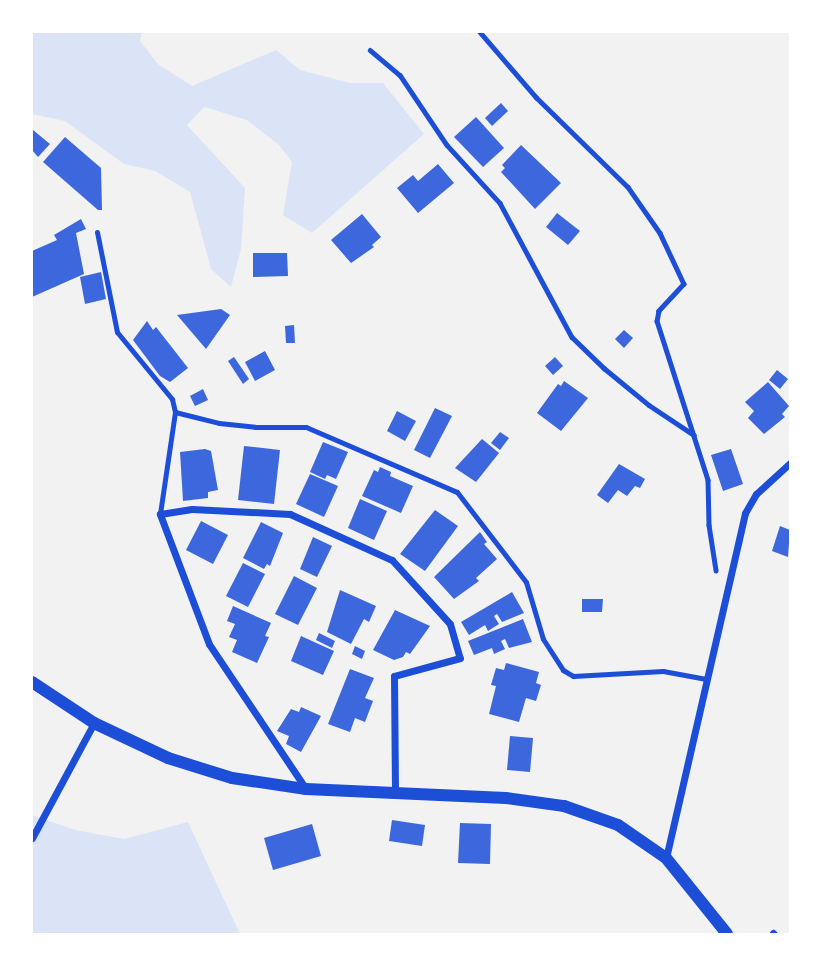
<!DOCTYPE html>
<style>
body{margin:0}
#map{position:relative;width:822px;height:966px;overflow:hidden;background:#f2f2f2;font-family:Commissioner,sans-serif}
div>[style]{position:absolute}
.green>*{inset:0;background:#dbe4f7}
.building>*{inset:0;background:#3d67dc}
.path>*{height:4.5px;margin:-2.25px;padding:0 2.25px;transform-origin:2.25px;border-radius:2.25px;background:#1d4ed8}
.service>*{height:5px;margin:-2.5px;padding:0 2.5px;transform-origin:2.5px;border-radius:2.5px;background:#1d4ed8}
.minor>*{height:7px;margin:-3.5px;padding:0 3.5px;transform-origin:3.5px;border-radius:3.5px;background:#1d4ed8}
.tertiary>*{height:12px;margin:-6px;padding:0 6px;transform-origin:6px;border-radius:6px;background:#1d4ed8}
span{translate:-50% -50%;white-space:nowrap;text-align:center;line-height:1.15;-webkit-text-stroke:7px #fff;paint-order:stroke}
.frame{position:absolute;inset:0;border:33px solid #fff;pointer-events:none}
</style>
<div id="map">
<div class="green">
<i style="clip-path:polygon(32px 32px,142px 32px,140px 41px,158px 64px,192px 86px,276px 50px,300px 70px,350px 83px,383px 83px,424px 134px,312px 233px,283px 215px,292px 162px,279px 145px,247px 120px,204px 107px,187px 125px,245px 188px,241px 249px,231px 287px,211px 269px,190px 192px,155px 171px,124px 164px,65px 121px,32px 114px)"></i>
<i style="clip-path:polygon(32px 815px,75px 830px,124px 839px,188px 822px,240px 934px,32px 934px)"></i>
</div>
<div class="building">
<i style="clip-path:polygon(501px 103px,508px 111px,492px 126px,485px 118px)"></i>
<i style="clip-path:polygon(476px 117px,504px 148px,483px 167px,454px 137px)"></i>
<i style="clip-path:polygon(33px 130px,50px 144px,38px 157px,32px 150px)"></i>
<i style="clip-path:polygon(65px 137px,101px 168px,102px 210px,98px 210px,43px 162px)"></i>
<i style="clip-path:polygon(521px 145px,561px 183px,535px 209px,501px 172px,505px 168px,502px 165px)"></i>
<i style="clip-path:polygon(438px 164px,454px 183px,418px 213px,397px 188px,413px 175px,418px 181px)"></i>
<i style="clip-path:polygon(557px 213px,580px 231px,568px 245px,546px 227px)"></i>
<i style="clip-path:polygon(362px 214px,381px 237px,372px 245px,374px 247px,351px 263px,331px 240px)"></i>
<i style="clip-path:polygon(81px 219px,86px 229px,76px 233px,84px 274px,32px 297px,32px 251px,57px 240px,54px 235px)"></i>
<i style="clip-path:polygon(253px 253px,287px 253px,288px 276px,253px 277px)"></i>
<i style="clip-path:polygon(101px 272px,106px 299px,85px 304px,80px 277px)"></i>
<i style="clip-path:polygon(221px 309px,230px 315px,206px 349px,177px 315px)"></i>
<i style="clip-path:polygon(147px 321px,153px 330px,156px 327px,188px 368px,170px 382px,160px 376px,133px 340px)"></i>
<i style="clip-path:polygon(294px 325px,295px 343px,286px 343px,285px 326px)"></i>
<i style="clip-path:polygon(624px 330px,633px 338px,624px 348px,615px 339px)"></i>
<i style="clip-path:polygon(265px 351px,275px 370px,255px 381px,245px 362px)"></i>
<i style="clip-path:polygon(234px 357px,249px 379px,243px 384px,228px 361px)"></i>
<i style="clip-path:polygon(555px 357px,563px 366px,553px 375px,545px 366px)"></i>
<i style="clip-path:polygon(777px 370px,788px 379px,780px 389px,769px 380px)"></i>
<i style="clip-path:polygon(564px 381px,588px 398px,561px 431px,537px 413px,558px 384px,561px 386px)"></i>
<i style="clip-path:polygon(768px 382px,789px 406px,782px 414px,785px 417px,764px 434px,748px 418px,754px 411px,745px 402px)"></i>
<i style="clip-path:polygon(203px 389px,208px 400px,195px 406px,190px 396px)"></i>
<i style="clip-path:polygon(435px 408px,452px 416px,430px 458px,414px 450px)"></i>
<i style="clip-path:polygon(397px 411px,416px 421px,405px 441px,387px 431px)"></i>
<i style="clip-path:polygon(500px 432px,509px 438px,500px 450px,491px 443px)"></i>
<i style="clip-path:polygon(482px 439px,499px 453px,476px 482px,455px 468px)"></i>
<i style="clip-path:polygon(323px 442px,348px 452px,336px 479px,327px 475px,325px 479px,310px 472px)"></i>
<i style="clip-path:polygon(244px 446px,280px 450px,274px 504px,238px 500px)"></i>
<i style="clip-path:polygon(205px 449px,211px 451px,218px 490px,208px 492px,208px 498px,183px 501px,180px 452px)"></i>
<i style="clip-path:polygon(731px 449px,743px 484px,723px 491px,711px 455px)"></i>
<i style="clip-path:polygon(619px 464px,645px 479px,640px 488px,635px 486px,627px 496px,618px 490px,608px 503px,597px 495px)"></i>
<i style="clip-path:polygon(380px 467px,391px 472px,390px 476px,413px 486px,401px 513px,362px 496px,374px 470px,378px 472px)"></i>
<i style="clip-path:polygon(310px 474px,338px 486px,324px 517px,296px 504px)"></i>
<i style="clip-path:polygon(360px 499px,387px 511px,374px 540px,348px 528px)"></i>
<i style="clip-path:polygon(435px 510px,458px 526px,425px 571px,400px 554px)"></i>
<i style="clip-path:polygon(201px 521px,228px 535px,213px 564px,186px 550px)"></i>
<i style="clip-path:polygon(261px 522px,283px 533px,270px 566px,267px 564px,264px 569px,243px 558px)"></i>
<i style="clip-path:polygon(780px 526px,790px 530px,788px 557px,772px 551px)"></i>
<i style="clip-path:polygon(480px 532px,487px 542px,484px 544px,497px 559px,476px 578px,479px 581px,454px 599px,434px 577px)"></i>
<i style="clip-path:polygon(313px 537px,332px 546px,317px 577px,300px 569px)"></i>
<i style="clip-path:polygon(243px 563px,265px 574px,248px 607px,226px 596px)"></i>
<i style="clip-path:polygon(294px 576px,317px 588px,298px 625px,275px 614px)"></i>
<i style="clip-path:polygon(340px 590px,376px 606px,369px 622px,364px 619px,351px 644px,327px 632px)"></i>
<i style="clip-path:polygon(512px 592px,524px 613px,502px 622px,497px 614px,494px 616px,499px 624px,488px 631px,485px 625px,469px 635px,461px 622px)"></i>
<i style="clip-path:polygon(582px 599px,603px 599px,602px 612px,582px 612px)"></i>
<i style="clip-path:polygon(233px 606px,271px 623px,265px 636px,269px 637px,257px 663px,232px 652px,237px 640px,229px 637px,235px 624px,227px 621px)"></i>
<i style="clip-path:polygon(395px 610px,430px 626px,410px 654px,406px 652px,403px 657px,394px 660px,373px 650px)"></i>
<i style="clip-path:polygon(523px 619px,532px 642px,509px 648px,505px 639px,501px 641px,505px 649px,494px 654px,492px 648px,474px 655px,468px 641px)"></i>
<i style="clip-path:polygon(319px 633px,335px 641px,332px 648px,316px 640px)"></i>
<i style="clip-path:polygon(301px 636px,334px 651px,323px 675px,291px 661px)"></i>
<i style="clip-path:polygon(355px 646px,365px 651px,362px 659px,352px 654px)"></i>
<i style="clip-path:polygon(506px 663px,539px 672px,536px 683px,541px 685px,536px 701px,526px 698px,519px 722px,489px 714px,496px 686px,491px 685px,496px 668px,504px 670px)"></i>
<i style="clip-path:polygon(350px 669px,374px 678px,365px 698px,373px 701px,365px 722px,355px 718px,350px 732px,328px 724px)"></i>
<i style="clip-path:polygon(301px 707px,321px 716px,301px 752px,286px 744px,289px 736px,277px 731px,291px 709px,299px 712px)"></i>
<i style="clip-path:polygon(510px 736px,533px 738px,530px 772px,507px 770px)"></i>
<i style="clip-path:polygon(392px 820px,425px 825px,422px 846px,389px 841px)"></i>
<i style="clip-path:polygon(460px 823px,491px 824px,490px 864px,458px 863px)"></i>
<i style="clip-path:polygon(312px 824px,321px 856px,273px 870px,264px 838px)"></i>
</div>
<div class="path">
<i style="left:480px;top:32px;width:86px;rotate:49.3deg"></i>
<i style="left:536px;top:97px;width:129px;rotate:44.4deg"></i>
<i style="left:628px;top:187px;width:56px;rotate:55.2deg"></i>
<i style="left:660px;top:233px;width:56px;rotate:64.8deg"></i>
<i style="left:684px;top:284px;width:37px;rotate:133deg"></i>
<i style="left:659px;top:311px;width:10px;rotate:101deg"></i>
<i style="left:657px;top:321px;width:167px;rotate:72.2deg"></i>
<i style="left:708px;top:480px;width:45px;rotate:88.7deg"></i>
<i style="left:709px;top:525px;width:46px;rotate:81.2deg"></i>
<i style="left:370px;top:50px;width:39px;rotate:40deg"></i>
<i style="left:400px;top:75px;width:84px;rotate:56.1deg"></i>
<i style="left:447px;top:145px;width:79px;rotate:47.6deg"></i>
<i style="left:500px;top:203px;width:152px;rotate:61.8deg"></i>
<i style="left:572px;top:337px;width:45px;rotate:44.1deg"></i>
<i style="left:604px;top:368px;width:58px;rotate:39.4deg"></i>
<i style="left:649px;top:405px;width:54px;rotate:33.7deg"></i>
</div>
<div class="service">
<i style="left:97px;top:232px;width:102px;rotate:78.7deg"></i>
<i style="left:117px;top:332px;width:87px;rotate:50.6deg"></i>
<i style="left:172px;top:399px;width:13px;rotate:77deg"></i>
<i style="left:175px;top:412px;width:103px;rotate:98.4deg"></i>
<i style="left:175px;top:412px;width:45px;rotate:14deg"></i>
<i style="left:219px;top:423px;width:36px;rotate:6deg"></i>
<i style="left:255px;top:427px;width:51px"></i>
<i style="left:306px;top:427px;width:164px;rotate:23.3deg"></i>
<i style="left:457px;top:492px;width:113px;rotate:52.5deg"></i>
<i style="left:526px;top:582px;width:59px;rotate:73.4deg"></i>
<i style="left:543px;top:639px;width:37px;rotate:57deg"></i>
<i style="left:563px;top:670px;width:12px;rotate:31deg"></i>
<i style="left:573px;top:676px;width:90px;rotate:-3.2deg"></i>
<i style="left:663px;top:671px;width:44px;rotate:10.5deg"></i>
</div>
<div class="minor">
<i style="left:306px;top:789px;width:174px;rotate:-123.8deg"></i>
<i style="left:209px;top:644px;width:139px;rotate:-110.7deg"></i>
<i style="left:160px;top:514px;width:32px;rotate:-9deg"></i>
<i style="left:192px;top:509px;width:98px;rotate:2.9deg"></i>
<i style="left:290px;top:514px;width:112px;rotate:24.3deg"></i>
<i style="left:392px;top:560px;width:86px;rotate:47.8deg"></i>
<i style="left:450px;top:624px;width:35px;rotate:74deg"></i>
<i style="left:460px;top:658px;width:68px;rotate:164.7deg"></i>
<i style="left:394px;top:676px;width:117px;rotate:89.5deg"></i>
<i style="left:32px;top:838px;width:131px;rotate:-61.7deg"></i>
<i style="left:666px;top:858px;width:354px;rotate:-77.1deg"></i>
<i style="left:745px;top:513px;width:22px;rotate:-60deg"></i>
<i style="left:756px;top:494px;width:46px;rotate:-42.4deg"></i>
<i style="left:773px;top:933px;width:1px;rotate:45deg"></i>
</div>
<div class="tertiary">
<i style="left:32px;top:682px;width:74px;rotate:33.5deg"></i>
<i style="left:94px;top:723px;width:82px;rotate:25.3deg"></i>
<i style="left:168px;top:758px;width:67px;rotate:17.4deg"></i>
<i style="left:232px;top:778px;width:75px;rotate:8.5deg"></i>
<i style="left:306px;top:789px;width:200px;rotate:2.6deg"></i>
<i style="left:506px;top:798px;width:59px;rotate:7.9deg"></i>
<i style="left:564px;top:806px;width:57px;rotate:19.4deg"></i>
<i style="left:618px;top:825px;width:58px;rotate:34.5deg"></i>
<i style="left:666px;top:858px;width:97px;rotate:51.2deg"></i>
</div>
<div class="frame"></div>
</div>
